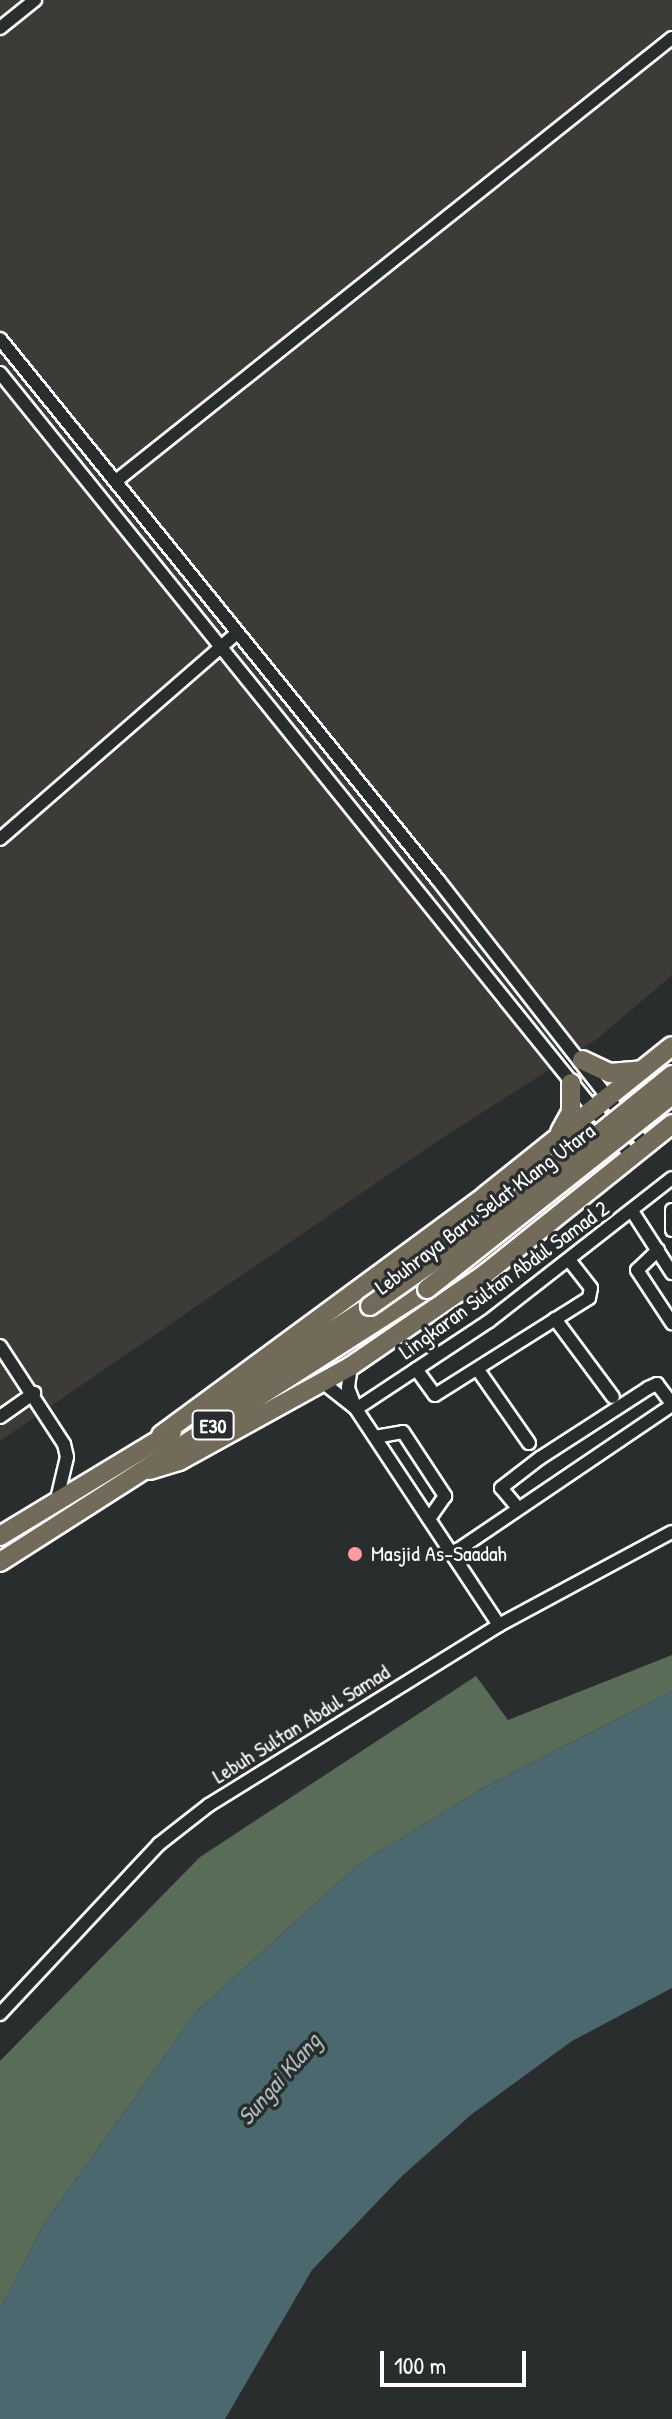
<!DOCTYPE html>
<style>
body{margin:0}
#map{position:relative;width:672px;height:2419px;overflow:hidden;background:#2a2d2e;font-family:"Patrick Hand",sans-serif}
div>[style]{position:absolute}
.built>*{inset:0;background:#3d3b38}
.green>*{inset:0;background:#586c57}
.water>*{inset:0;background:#4a686d}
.roads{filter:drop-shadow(2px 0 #fff) drop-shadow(-2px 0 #fff) drop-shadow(0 2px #fff) drop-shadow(0 -2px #fff)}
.minor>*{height:12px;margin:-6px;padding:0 6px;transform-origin:6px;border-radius:6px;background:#2a2d2e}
.highway>*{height:18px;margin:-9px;padding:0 9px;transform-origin:9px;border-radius:9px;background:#736b5a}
.bridges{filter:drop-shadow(2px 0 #fff) drop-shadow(-2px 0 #fff) drop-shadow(0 2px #fff) drop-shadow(0 -2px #fff)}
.highway-bridge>*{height:18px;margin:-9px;padding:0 9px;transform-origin:9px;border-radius:9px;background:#736b5a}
.dots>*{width:22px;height:22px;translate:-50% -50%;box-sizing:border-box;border:4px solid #2a2d2e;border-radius:50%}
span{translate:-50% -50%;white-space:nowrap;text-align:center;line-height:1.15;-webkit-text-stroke:7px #2a2d2e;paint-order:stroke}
.shield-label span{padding:2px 6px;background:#2a2d2e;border:2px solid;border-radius:6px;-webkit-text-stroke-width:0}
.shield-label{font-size:20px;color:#fff;font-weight:700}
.street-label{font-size:22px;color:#fff}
.poi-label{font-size:22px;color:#fff}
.left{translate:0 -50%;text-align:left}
.water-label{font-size:24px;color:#aebbbd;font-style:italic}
.scale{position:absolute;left:380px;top:2351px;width:146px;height:36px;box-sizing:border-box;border:4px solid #fff;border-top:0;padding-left:10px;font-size:24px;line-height:28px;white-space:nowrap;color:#fff;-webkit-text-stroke:6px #2a2d2e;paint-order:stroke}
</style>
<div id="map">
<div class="built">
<i style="clip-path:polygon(0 0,672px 0,672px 975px,597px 1039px,436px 1142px,0 1441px)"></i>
</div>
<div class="green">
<i style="clip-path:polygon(672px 1655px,672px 1691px,485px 1787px,359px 1864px,197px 2011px,44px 2224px,0 2309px,0 2061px,200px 1857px,476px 1676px,508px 1720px)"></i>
</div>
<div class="water">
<i style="clip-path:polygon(672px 1691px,672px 1988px,572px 2041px,472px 2114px,402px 2176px,312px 2270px,225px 2419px,0 2419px,0 2309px,44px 2224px,197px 2011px,359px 1864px,485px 1787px)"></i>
</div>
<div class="roads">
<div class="minor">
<i style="left:0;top:28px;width:45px;rotate:-38.7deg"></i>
<i style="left:0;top:339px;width:696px;rotate:51.01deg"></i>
<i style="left:438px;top:880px;width:336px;rotate:52deg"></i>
<i style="left:0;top:373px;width:1007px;rotate:51.13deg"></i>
<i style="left:116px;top:481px;width:711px;rotate:-38.55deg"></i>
<i style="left:0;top:839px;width:314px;rotate:-41deg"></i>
<i style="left:672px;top:1210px;width:20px;rotate:90deg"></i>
<i style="left:632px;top:1211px;width:74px;rotate:57.2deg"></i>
<i style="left:658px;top:1250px;width:29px;rotate:136deg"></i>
<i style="left:637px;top:1270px;width:64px;rotate:56.6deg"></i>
<i style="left:555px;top:1319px;width:97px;rotate:53.4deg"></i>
<i style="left:0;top:1346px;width:117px;rotate:56.9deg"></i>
<i style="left:64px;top:1444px;width:13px;rotate:77deg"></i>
<i style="left:67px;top:1457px;width:43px;rotate:103.4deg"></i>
<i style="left:351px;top:1366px;width:22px;rotate:98deg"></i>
<i style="left:348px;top:1388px;width:22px;rotate:69deg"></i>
<i style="left:356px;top:1409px;width:259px;rotate:56.5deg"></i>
<i style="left:416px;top:1369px;width:32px;rotate:54deg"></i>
<i style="left:435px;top:1395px;width:182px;rotate:-32.2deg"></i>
<i style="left:589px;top:1298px;width:10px;rotate:-79deg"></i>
<i style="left:591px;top:1288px;width:34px;rotate:-128deg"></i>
<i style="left:478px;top:1370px;width:89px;rotate:55.1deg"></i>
<i style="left:321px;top:1381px;width:42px;rotate:38.2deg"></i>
<i style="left:356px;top:1409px;width:159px;rotate:-33.5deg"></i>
<i style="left:489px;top:1321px;width:232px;rotate:-38deg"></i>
<i style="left:0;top:1417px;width:42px;rotate:-35.2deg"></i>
<i style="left:375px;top:1437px;width:28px;rotate:-10deg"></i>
<i style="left:403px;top:1432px;width:77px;rotate:56.7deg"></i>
<i style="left:445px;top:1496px;width:28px;rotate:125deg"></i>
<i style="left:518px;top:1508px;width:26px;rotate:-130deg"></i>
<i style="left:501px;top:1488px;width:49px;rotate:-37.6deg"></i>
<i style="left:540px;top:1458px;width:129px;rotate:-32.9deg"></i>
<i style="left:648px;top:1388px;width:10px;rotate:-24deg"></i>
<i style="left:657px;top:1384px;width:25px;rotate:53deg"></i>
<i style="left:452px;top:1554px;width:266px;rotate:-34.1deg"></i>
<i style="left:0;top:2014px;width:233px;rotate:-46.9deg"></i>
<i style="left:159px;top:1844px;width:63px;rotate:-38deg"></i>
<i style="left:209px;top:1805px;width:341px;rotate:-31.8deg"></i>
<i style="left:499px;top:1625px;width:196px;rotate:-28.3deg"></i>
</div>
<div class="highway">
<i style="left:582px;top:1060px;width:31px;rotate:25deg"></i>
<i style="left:610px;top:1073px;width:32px;rotate:-5deg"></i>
<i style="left:560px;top:1132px;width:23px;rotate:-61deg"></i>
<i style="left:571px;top:1112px;width:29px;rotate:-90deg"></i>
<i style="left:204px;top:1414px;width:198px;rotate:-33deg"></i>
<i style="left:161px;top:1435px;width:404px;rotate:-36.4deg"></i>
<i style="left:486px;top:1195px;width:238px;rotate:-38.7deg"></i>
<i style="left:150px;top:1470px;width:30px;rotate:-17deg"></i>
<i style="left:179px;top:1461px;width:196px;rotate:-28.9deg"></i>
<i style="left:351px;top:1366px;width:163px;rotate:-34.5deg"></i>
<i style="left:485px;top:1274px;width:240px;rotate:-38.7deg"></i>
<i style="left:0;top:1536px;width:201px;rotate:-31.2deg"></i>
<i style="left:0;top:1562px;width:507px;rotate:-32.59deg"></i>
</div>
</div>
<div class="bridges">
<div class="highway-bridge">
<i style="left:427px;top:1289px;width:313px;rotate:-38.4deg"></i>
<i style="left:370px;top:1306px;width:151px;rotate:-35.1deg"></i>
<i style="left:494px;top:1219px;width:229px;rotate:-39deg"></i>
</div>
</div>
<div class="dots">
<i style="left:355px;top:1554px;background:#ff9aa2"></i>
</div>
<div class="shield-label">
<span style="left:213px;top:1425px">E30</span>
</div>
<div class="street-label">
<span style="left:485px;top:1209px;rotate:-37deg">Lebuhraya Baru Selat Klang Utara</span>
<span style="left:504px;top:1280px;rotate:-36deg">Lingkaran Sultan Abdul Samad 2</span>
<span style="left:301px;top:1724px;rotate:-32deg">Lebuh Sultan Abdul Samad</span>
</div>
<div class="poi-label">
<span class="left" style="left:371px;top:1554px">Masjid As-Saadah</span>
</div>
<div class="water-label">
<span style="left:279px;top:2079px;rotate:-49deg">Sungai Klang</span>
</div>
<div class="scale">100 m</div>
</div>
